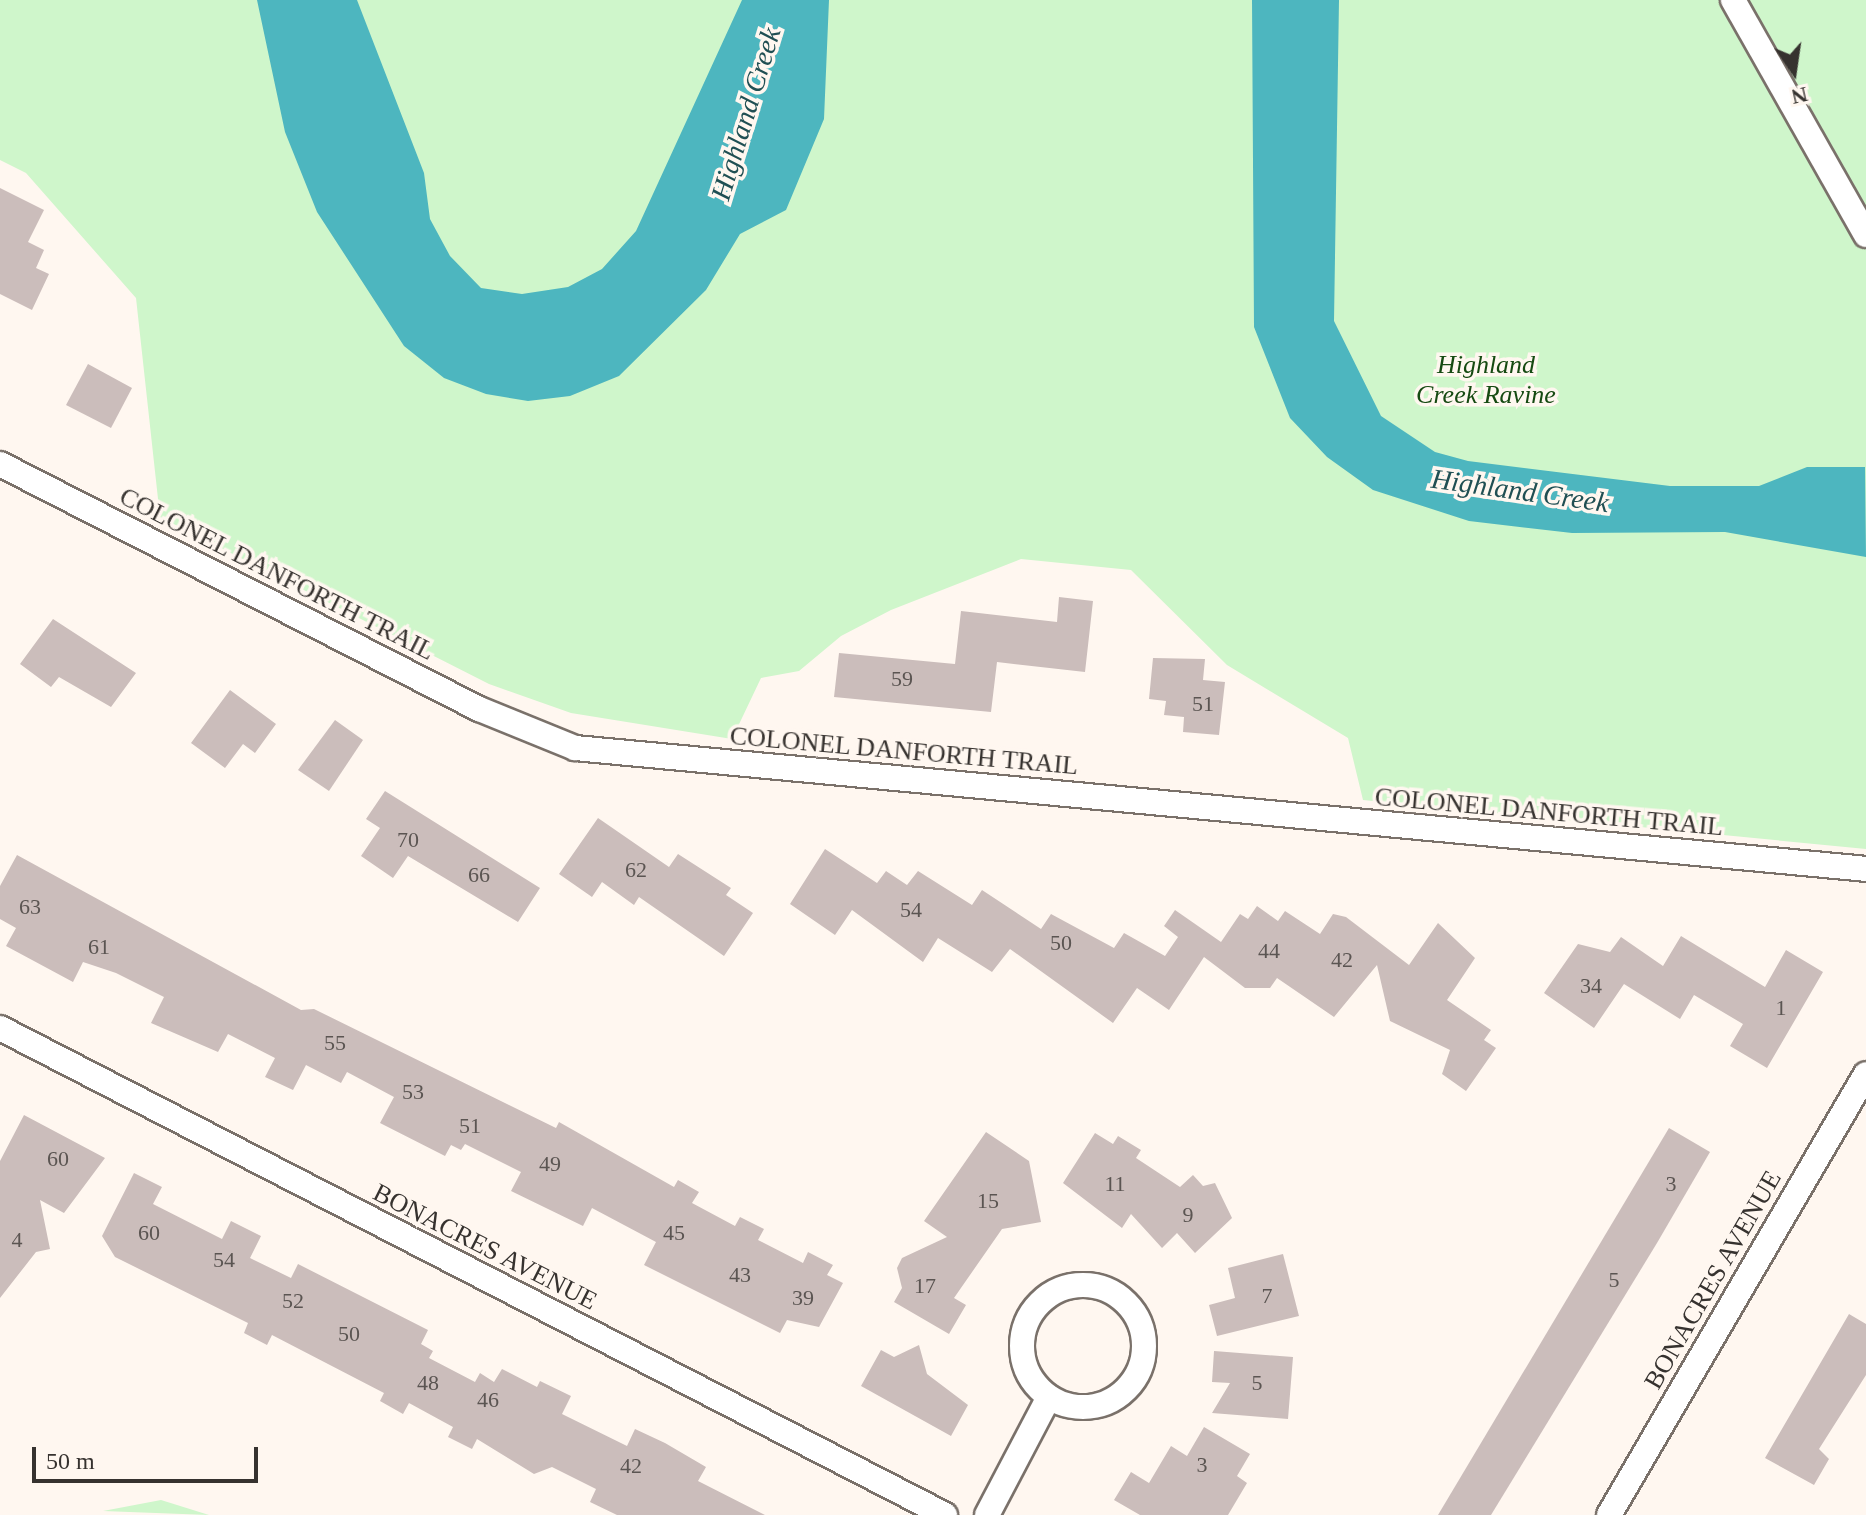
<!DOCTYPE html>
<style>
body{margin:0}
#map{position:relative;width:1866px;height:1515px;overflow:hidden;background:#fff7f0;font-family:Georgia,serif}
div>[style]{position:absolute}
.green>*{inset:0;background:#cff6cb}
.water>*{inset:0;background:#4db6bf}
.building>*{inset:0;background:#cbbdbb}
.roads{filter:drop-shadow(2px 0 #7a716a) drop-shadow(-2px 0 #7a716a) drop-shadow(0 2px #7a716a) drop-shadow(0 -2px #7a716a)}
.minor>*{height:24px;margin:-12px;padding:0 12px;transform-origin:12px;border-radius:12px;background:#fff}
.minor>.ring{margin:-12px;padding:0;box-sizing:content-box;background:none;border:24px solid #fff;border-radius:50%}
span{translate:-50% -50%;white-space:nowrap;text-align:center;line-height:1.15;-webkit-text-stroke:7px #fff7f0;paint-order:stroke}
.number-label{font-size:22px;color:#5b5552}
.number-label span{-webkit-text-stroke-width:0}
.park-label{font-size:26px;color:#164a12;font-style:italic}
.street-label{font-size:26px;color:#36322f}
.water-label{font-size:28px;color:#204f53;font-style:italic}
.north{position:absolute;left:1754px;top:32px;width:80px;height:80px;-webkit-text-stroke:6px #fff7f0;paint-order:stroke;rotate:167deg;font-size:22px;font-weight:700;line-height:32px;text-align:center;color:#36322f}
.north::after{content:'';display:block;margin:auto;width:28px;height:36px;background:#36322f;clip-path:polygon(50% 0,100% 100%,50% 72%,0 100%)}
.scale{position:absolute;left:32px;top:1447px;width:226px;height:36px;box-sizing:border-box;border:4px solid #36322f;border-top:0;padding-left:10px;font-size:24px;line-height:28px;white-space:nowrap;color:#36322f;-webkit-text-stroke:6px #fff7f0;paint-order:stroke}
</style>
<div id="map">
<div class="green">
<i style="clip-path:polygon(0 0,1866px 0,1866px 849px,1363px 800px,1348px 738px,1227px 665px,1131px 570px,1021px 559px,891px 610px,841px 636px,799px 671px,761px 678px,732px 739px,571px 713px,489px 684px,160px 517px,136px 298px,26px 173px,0 160px)"></i>
<i style="clip-path:polygon(161px 1500px,209px 1515px,103px 1511px)"></i>
</div>
<div class="water">
<i style="clip-path:polygon(257px 0,357px 0,424px 173px,430px 219px,450px 256px,481px 288px,522px 294px,568px 287px,602px 269px,636px 231px,742px 0,829px 0,824px 119px,786px 210px,740px 234px,706px 290px,619px 376px,570px 396px,528px 401px,486px 394px,444px 378px,404px 346px,317px 212px,285px 132px)"></i>
<i style="clip-path:polygon(1252px 0,1339px 0,1334px 321px,1381px 416px,1435px 452px,1468px 461px,1670px 486px,1759px 486px,1807px 467px,1865px 467px,1866px 557px,1725px 532px,1572px 533px,1469px 521px,1373px 490px,1327px 457px,1290px 418px,1254px 327px)"></i>
</div>
<div class="building">
<i style="clip-path:polygon(0 188px,44px 210px,28px 242px,44px 250px,36px 268px,49px 274px,32px 310px,0 294px)"></i>
<i style="clip-path:polygon(88px 364px,132px 388px,111px 428px,66px 405px)"></i>
<i style="clip-path:polygon(1059px 597px,1093px 601px,1085px 672px,997px 662px,991px 712px,834px 697px,839px 653px,955px 664px,961px 611px,1057px 622px)"></i>
<i style="clip-path:polygon(53px 619px,136px 673px,111px 707px,59px 677px,51px 687px,20px 664px)"></i>
<i style="clip-path:polygon(1153px 658px,1205px 659px,1203px 680px,1225px 682px,1219px 735px,1183px 732px,1184px 717px,1164px 715px,1166px 701px,1149px 699px)"></i>
<i style="clip-path:polygon(230px 690px,276px 724px,255px 753px,243px 744px,225px 768px,191px 743px)"></i>
<i style="clip-path:polygon(335px 720px,363px 740px,329px 791px,298px 770px)"></i>
<i style="clip-path:polygon(385px 791px,540px 888px,518px 922px,408px 856px,393px 878px,361px 856px,380px 828px,366px 819px)"></i>
<i style="clip-path:polygon(598px 818px,669px 867px,678px 854px,731px 888px,726px 895px,753px 913px,724px 956px,639px 897px,634px 905px,602px 882px,592px 897px,559px 874px)"></i>
<i style="clip-path:polygon(825px 849px,877px 883px,886px 871px,907px 885px,918px 871px,972px 905px,982px 890px,1041px 929px,1051px 914px,1114px 948px,1124px 933px,1165px 956px,1178px 937px,1164px 926px,1175px 910px,1221px 942px,1240px 914px,1248px 919px,1257px 906px,1278px 921px,1285px 911px,1320px 934px,1333px 914px,1346px 917px,1409px 965px,1438px 923px,1475px 958px,1447px 1000px,1491px 1030px,1484px 1040px,1496px 1048px,1466px 1091px,1442px 1074px,1450px 1050px,1390px 1021px,1377px 965px,1334px 1017px,1277px 978px,1270px 988px,1245px 988px,1204px 957px,1169px 1010px,1137px 988px,1113px 1023px,1010px 949px,992px 972px,938px 938px,923px 962px,852px 910px,835px 935px,790px 904px)"></i>
<i style="clip-path:polygon(17px 855px,301px 1010px,314px 1009px,556px 1128px,559px 1122px,674px 1187px,678px 1180px,699px 1192px,692px 1203px,735px 1226px,740px 1217px,764px 1229px,758px 1240px,803px 1263px,808px 1252px,833px 1265px,827px 1275px,843px 1283px,819px 1327px,787px 1320px,780px 1333px,644px 1265px,656px 1242px,592px 1208px,583px 1226px,511px 1191px,521px 1172px,465px 1144px,461px 1150px,451px 1145px,445px 1156px,380px 1123px,394px 1097px,347px 1072px,341px 1083px,306px 1065px,293px 1090px,265px 1077px,275px 1058px,228px 1034px,218px 1052px,151px 1023px,164px 997px,116px 973px,83px 962px,73px 982px,6px 946px,16px 928px,0 919px,0 886px)"></i>
<i style="clip-path:polygon(1681px 936px,1765px 987px,1786px 950px,1823px 972px,1767px 1068px,1730px 1046px,1743px 1024px,1694px 995px,1680px 1019px,1624px 984px,1594px 1028px,1544px 993px,1578px 944px,1610px 952px,1621px 937px,1663px 966px)"></i>
<i style="clip-path:polygon(24px 1115px,105px 1158px,64px 1213px,40px 1200px,50px 1249px,36px 1252px,0 1298px,0 1161px)"></i>
<i style="clip-path:polygon(1669px 1128px,1710px 1152px,1657px 1243px,1491px 1515px,1438px 1515px)"></i>
<i style="clip-path:polygon(986px 1132px,1029px 1161px,1041px 1222px,1002px 1229px,954px 1298px,966px 1305px,949px 1334px,894px 1302px,902px 1288px,897px 1268px,902px 1258px,947px 1237px,924px 1221px)"></i>
<i style="clip-path:polygon(1095px 1133px,1113px 1144px,1118px 1136px,1141px 1150px,1136px 1158px,1180px 1187px,1193px 1175px,1203px 1186px,1215px 1183px,1232px 1218px,1195px 1253px,1177px 1233px,1162px 1248px,1131px 1214px,1122px 1228px,1063px 1183px)"></i>
<i style="clip-path:polygon(134px 1173px,162px 1187px,153px 1204px,222px 1239px,231px 1221px,261px 1236px,250px 1258px,291px 1278px,298px 1264px,428px 1330px,421px 1344px,433px 1351px,429px 1358px,475px 1382px,480px 1373px,494px 1382px,502px 1369px,537px 1387px,540px 1381px,571px 1396px,562px 1414px,627px 1446px,635px 1429px,665px 1443px,706px 1467px,698px 1481px,765px 1515px,617px 1515px,590px 1502px,596px 1489px,552px 1467px,534px 1474px,477px 1439px,472px 1449px,448px 1437px,453px 1427px,409px 1403px,403px 1414px,380px 1401px,384px 1393px,272px 1335px,267px 1345px,244px 1333px,248px 1323px,115px 1257px,102px 1236px)"></i>
<i style="clip-path:polygon(1283px 1254px,1299px 1316px,1217px 1336px,1209px 1305px,1235px 1298px,1228px 1268px)"></i>
<i style="clip-path:polygon(1849px 1314px,1866px 1324px,1866px 1375px,1819px 1449px,1829px 1459px,1814px 1485px,1765px 1458px)"></i>
<i style="clip-path:polygon(919px 1345px,927px 1374px,968px 1405px,951px 1436px,861px 1386px,881px 1350px,894px 1357px)"></i>
<i style="clip-path:polygon(1214px 1351px,1293px 1357px,1288px 1419px,1212px 1413px,1230px 1383px,1212px 1382px)"></i>
<i style="clip-path:polygon(1204px 1427px,1250px 1454px,1237px 1476px,1247px 1483px,1228px 1515px,1140px 1515px,1114px 1500px,1131px 1472px,1149px 1483px,1171px 1446px,1187px 1456px)"></i>
</div>
<div class="roads">
<div class="minor">
<i style="left:1733px;top:0;width:270px;rotate:60.5deg"></i>
<i style="left:0;top:464px;width:538px;rotate:27.09deg"></i>
<i style="left:479px;top:709px;width:104px;rotate:22.1deg"></i>
<i style="left:575px;top:748px;width:1297px;rotate:5.35deg"></i>
<i style="left:0;top:1028px;width:1063px;rotate:27.26deg"></i>
<i class="ring" style="left:1022px;top:1285px;width:98px;height:98px"></i>
<i style="left:987px;top:1515px;width:133px;rotate:-62.3deg"></i>
<i style="left:1609px;top:1515px;width:510px;rotate:-59.77deg"></i>
</div>
</div>
<div class="number-label">
<span style="left:902px;top:679px">59</span>
<span style="left:1203px;top:704px">51</span>
<span style="left:408px;top:840px">70</span>
<span style="left:636px;top:870px">62</span>
<span style="left:479px;top:875px">66</span>
<span style="left:30px;top:907px">63</span>
<span style="left:911px;top:910px">54</span>
<span style="left:1061px;top:943px">50</span>
<span style="left:99px;top:947px">61</span>
<span style="left:1269px;top:951px">44</span>
<span style="left:1342px;top:960px">42</span>
<span style="left:1591px;top:986px">34</span>
<span style="left:1781px;top:1008px">1</span>
<span style="left:335px;top:1043px">55</span>
<span style="left:413px;top:1092px">53</span>
<span style="left:470px;top:1126px">51</span>
<span style="left:58px;top:1159px">60</span>
<span style="left:550px;top:1164px">49</span>
<span style="left:1115px;top:1184px">11</span>
<span style="left:1671px;top:1184px">3</span>
<span style="left:988px;top:1201px">15</span>
<span style="left:1188px;top:1215px">9</span>
<span style="left:149px;top:1233px">60</span>
<span style="left:674px;top:1233px">45</span>
<span style="left:17px;top:1240px">4</span>
<span style="left:224px;top:1260px">54</span>
<span style="left:740px;top:1275px">43</span>
<span style="left:1614px;top:1280px">5</span>
<span style="left:925px;top:1286px">17</span>
<span style="left:1267px;top:1296px">7</span>
<span style="left:803px;top:1298px">39</span>
<span style="left:293px;top:1301px">52</span>
<span style="left:349px;top:1334px">50</span>
<span style="left:428px;top:1383px">48</span>
<span style="left:1257px;top:1383px">5</span>
<span style="left:488px;top:1400px">46</span>
<span style="left:1202px;top:1465px">3</span>
<span style="left:631px;top:1466px">42</span>
</div>
<div class="park-label">
<span style="left:1486px;top:380px">Highland<br>Creek Ravine</span>
</div>
<div class="street-label">
<span style="left:277px;top:574px;rotate:27deg">COLONEL DANFORTH TRAIL</span>
<span style="left:904px;top:751px;rotate:5deg">COLONEL DANFORTH TRAIL</span>
<span style="left:1549px;top:812px;rotate:5deg">COLONEL DANFORTH TRAIL</span>
<span style="left:485px;top:1247px;rotate:27deg">BONACRES AVENUE</span>
<span style="left:1713px;top:1280px;rotate:-60deg">BONACRES AVENUE</span>
</div>
<div class="water-label">
<span style="left:746px;top:114px;rotate:-73deg">Highland Creek</span>
<span style="left:1520px;top:491px;rotate:8deg">Highland Creek</span>
</div>
<div class="north">N</div>
<div class="scale">50 m</div>
</div>
